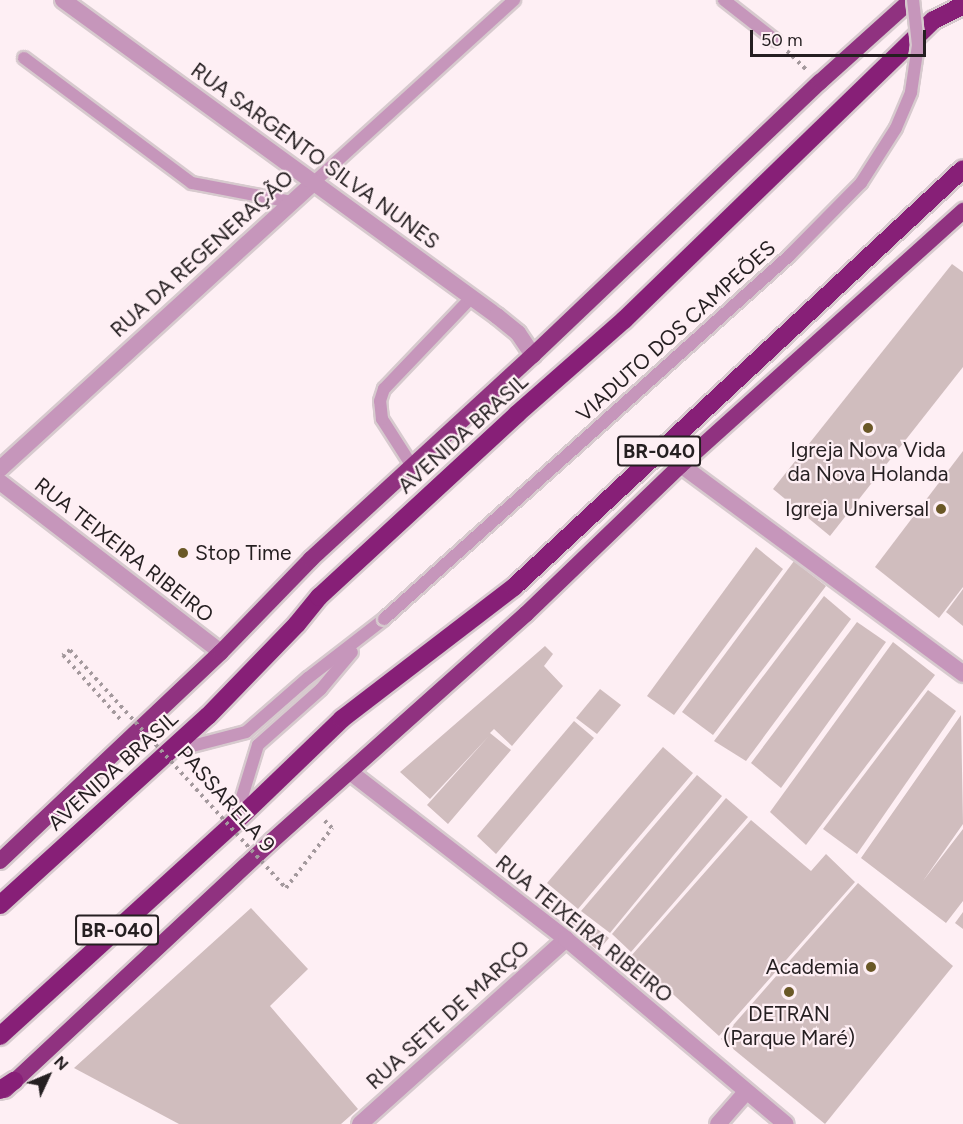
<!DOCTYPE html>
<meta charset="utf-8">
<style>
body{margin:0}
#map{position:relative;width:963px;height:1124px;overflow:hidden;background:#feeff4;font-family:Figtree,sans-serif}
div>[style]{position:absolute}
.building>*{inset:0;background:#d0bdbe}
.path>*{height:4px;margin-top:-2px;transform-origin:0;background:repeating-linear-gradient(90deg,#a4999d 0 3px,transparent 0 7.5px)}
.roads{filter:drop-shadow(2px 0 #d7cace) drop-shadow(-2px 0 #d7cace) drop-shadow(0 2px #d7cace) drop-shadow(0 -2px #d7cace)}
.service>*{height:12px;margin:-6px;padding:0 6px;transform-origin:6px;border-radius:6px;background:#c696bb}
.minor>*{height:16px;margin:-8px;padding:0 8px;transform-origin:8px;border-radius:8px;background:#c696bb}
.tertiary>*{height:16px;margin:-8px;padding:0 8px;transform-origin:8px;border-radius:8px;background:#c696bb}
.trunk>*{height:16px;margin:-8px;padding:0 8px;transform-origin:8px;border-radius:8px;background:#903280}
.motorway>*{height:18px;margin:-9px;padding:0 9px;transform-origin:9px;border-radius:9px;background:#871f77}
.path-bridge>*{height:4px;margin-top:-2px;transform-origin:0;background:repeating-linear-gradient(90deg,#a4999d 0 3px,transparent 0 7.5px)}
.bridges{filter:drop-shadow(2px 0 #d7cace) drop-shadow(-2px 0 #d7cace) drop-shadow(0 2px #d7cace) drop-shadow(0 -2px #d7cace)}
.service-bridge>*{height:12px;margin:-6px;padding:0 6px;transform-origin:6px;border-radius:6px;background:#c696bb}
.dots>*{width:16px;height:16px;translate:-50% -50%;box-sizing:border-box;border:3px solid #feeff4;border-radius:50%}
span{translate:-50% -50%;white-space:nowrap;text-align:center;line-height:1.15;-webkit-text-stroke:4.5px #feeff4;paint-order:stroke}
.shield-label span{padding:2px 4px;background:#feeff4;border:2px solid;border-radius:4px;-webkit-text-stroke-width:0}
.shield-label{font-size:20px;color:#251f21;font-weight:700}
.street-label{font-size:21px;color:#251f21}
.poi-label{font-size:21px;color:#251f21}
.right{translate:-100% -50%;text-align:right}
.left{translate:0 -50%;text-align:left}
.north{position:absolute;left:18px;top:1046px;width:60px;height:60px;-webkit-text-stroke:4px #feeff4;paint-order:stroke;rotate:46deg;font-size:16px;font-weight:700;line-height:24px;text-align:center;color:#251f21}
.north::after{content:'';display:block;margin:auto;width:21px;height:27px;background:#251f21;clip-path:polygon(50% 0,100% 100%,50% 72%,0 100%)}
.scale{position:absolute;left:750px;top:30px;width:176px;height:27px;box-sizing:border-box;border:3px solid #251f21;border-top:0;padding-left:8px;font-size:18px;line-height:21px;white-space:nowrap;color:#251f21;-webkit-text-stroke:4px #feeff4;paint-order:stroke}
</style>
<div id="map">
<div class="building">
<i style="clip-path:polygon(952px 264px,963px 272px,963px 367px,830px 536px,773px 489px)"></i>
<i style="clip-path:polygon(963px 451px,963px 587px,939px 618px,875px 567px)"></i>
<i style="clip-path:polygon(756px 547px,783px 569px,674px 715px,647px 696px)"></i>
<i style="clip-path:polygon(794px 561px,826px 586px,713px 735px,682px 712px)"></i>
<i style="clip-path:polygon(963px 589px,963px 626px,946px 612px)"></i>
<i style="clip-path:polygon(824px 596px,851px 619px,746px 761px,714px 741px)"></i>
<i style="clip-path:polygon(857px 622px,886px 642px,781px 788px,751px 763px)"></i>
<i style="clip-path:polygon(893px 642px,935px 675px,806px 845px,770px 812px)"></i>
<i style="clip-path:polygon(545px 646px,553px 654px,544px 666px,563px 686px,512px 746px,494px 729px,490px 733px,511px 750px,448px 824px,427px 805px,489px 736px,430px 799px,400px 772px)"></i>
<i style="clip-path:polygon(600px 689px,621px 705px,597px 734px,576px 718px)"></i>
<i style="clip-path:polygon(928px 690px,956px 711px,857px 854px,823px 829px)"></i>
<i style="clip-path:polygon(961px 715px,963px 824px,923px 881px,963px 829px,963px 901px,946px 923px,861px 858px)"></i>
<i style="clip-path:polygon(574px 721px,594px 738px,496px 854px,477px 836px)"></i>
<i style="clip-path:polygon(663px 747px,693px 773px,578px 909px,547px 883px)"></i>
<i style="clip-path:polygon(697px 775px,722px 796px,610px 933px,581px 911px)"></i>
<i style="clip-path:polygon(726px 798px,748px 817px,631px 952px,612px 934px)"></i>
<i style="clip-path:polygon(751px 820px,811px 871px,826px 854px,855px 882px,719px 1036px,631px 956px)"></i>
<i style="clip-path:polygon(858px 883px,953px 966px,825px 1124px,721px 1039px)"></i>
<i style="clip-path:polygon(251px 908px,308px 969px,270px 1006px,358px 1109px,341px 1124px,179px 1124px,74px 1068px)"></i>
<i style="clip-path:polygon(963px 912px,963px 929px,955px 923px)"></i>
<i style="clip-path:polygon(578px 914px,609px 938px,598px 951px,568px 924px)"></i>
</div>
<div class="path">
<i style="left:787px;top:51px;width:28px;rotate:44deg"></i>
<i style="left:70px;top:650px;width:9px;rotate:144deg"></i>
<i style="left:63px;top:655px;width:87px;rotate:48.3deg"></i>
<i style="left:286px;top:888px;width:76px;rotate:-52.5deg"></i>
<i style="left:332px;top:828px;width:11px;rotate:-135deg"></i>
</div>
<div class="roads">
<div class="service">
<i style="left:724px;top:0;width:65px;rotate:38.1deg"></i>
<i style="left:24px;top:58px;width:209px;rotate:36.7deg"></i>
<i style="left:192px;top:183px;width:102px;rotate:10.8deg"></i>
<i style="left:313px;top:183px;width:272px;rotate:-42.3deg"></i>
<i style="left:412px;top:466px;width:56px;rotate:-122.6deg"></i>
<i style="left:382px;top:419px;width:18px;rotate:-96deg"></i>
<i style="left:380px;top:401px;width:13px;rotate:-72deg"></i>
<i style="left:384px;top:389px;width:126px;rotate:-46.3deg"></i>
<i style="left:173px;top:751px;width:75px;rotate:-14.6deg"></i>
<i style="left:246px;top:732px;width:82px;rotate:-41.1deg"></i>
<i style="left:308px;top:678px;width:96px;rotate:-37.8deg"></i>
<i style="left:235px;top:820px;width:78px;rotate:-73deg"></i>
<i style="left:258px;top:745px;width:84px;rotate:-41.6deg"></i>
<i style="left:321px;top:689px;width:48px;rotate:-50deg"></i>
</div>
<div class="minor">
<i style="left:681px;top:465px;width:351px;rotate:36.5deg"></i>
<i style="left:0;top:469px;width:424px;rotate:-42.4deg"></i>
<i style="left:360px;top:1124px;width:277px;rotate:-41.9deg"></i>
<i style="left:718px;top:1124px;width:43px;rotate:-48.8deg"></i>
</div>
<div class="tertiary">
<i style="left:63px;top:0;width:537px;rotate:36.06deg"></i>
<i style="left:497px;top:316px;width:27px;rotate:39deg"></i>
<i style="left:518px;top:333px;width:27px;rotate:56deg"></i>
<i style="left:0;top:482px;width:279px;rotate:37.6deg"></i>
<i style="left:350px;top:772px;width:273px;rotate:37.7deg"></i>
<i style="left:566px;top:939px;width:287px;rotate:40.1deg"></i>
</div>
<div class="trunk">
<i style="left:0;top:861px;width:304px;rotate:-43.4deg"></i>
<i style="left:221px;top:652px;width:129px;rotate:-45.9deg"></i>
<i style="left:311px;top:559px;width:301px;rotate:-42.6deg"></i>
<i style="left:533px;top:355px;width:396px;rotate:-43.6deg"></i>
<i style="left:820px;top:82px;width:122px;rotate:-42deg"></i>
<i style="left:5px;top:1090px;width:365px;rotate:-43deg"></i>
<i style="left:272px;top:841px;width:341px;rotate:-41.8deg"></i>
<i style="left:526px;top:614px;width:215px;rotate:-43.9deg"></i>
<i style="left:681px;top:465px;width:380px;rotate:-42deg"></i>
</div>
<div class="motorway">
<i style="left:0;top:905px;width:281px;rotate:-42.3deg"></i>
<i style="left:208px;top:716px;width:128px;rotate:-45.9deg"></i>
<i style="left:297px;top:624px;width:35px;rotate:-51deg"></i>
<i style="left:319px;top:597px;width:270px;rotate:-42.7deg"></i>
<i style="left:517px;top:414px;width:142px;rotate:-41.3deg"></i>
<i style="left:624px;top:320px;width:431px;rotate:-44.1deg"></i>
<i style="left:934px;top:20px;width:33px;rotate:-27deg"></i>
<i style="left:0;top:1036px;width:316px;rotate:-42.3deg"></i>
<i style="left:234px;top:823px;width:150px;rotate:-43.9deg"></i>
<i style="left:342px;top:719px;width:217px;rotate:-37.5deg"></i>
<i style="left:514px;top:587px;width:613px;rotate:-42.95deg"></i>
<i style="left:0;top:1090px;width:17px;rotate:-33deg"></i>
</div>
</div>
<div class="path-bridge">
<i style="left:70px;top:650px;width:321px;rotate:47.8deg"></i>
</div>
<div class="bridges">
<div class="service-bridge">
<i style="left:384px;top:619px;width:544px;rotate:-41.87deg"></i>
<i style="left:789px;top:256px;width:103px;rotate:-45.4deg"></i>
<i style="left:861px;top:183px;width:65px;rotate:-57.5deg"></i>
<i style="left:896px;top:128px;width:39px;rotate:-67deg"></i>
<i style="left:911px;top:92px;width:48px;rotate:-81.5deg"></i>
<i style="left:918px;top:45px;width:45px;rotate:-96.3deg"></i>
</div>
</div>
<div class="dots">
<i style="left:868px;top:428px;background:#6a5826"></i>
<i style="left:941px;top:509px;background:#6a5826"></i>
<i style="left:183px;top:553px;background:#6a5826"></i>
<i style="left:871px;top:967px;background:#6a5826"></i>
<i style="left:789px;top:992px;background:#6a5826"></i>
</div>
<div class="shield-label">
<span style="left:659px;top:451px">BR-040</span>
<span style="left:117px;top:930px">BR-040</span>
</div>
<div class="street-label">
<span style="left:315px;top:156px;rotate:36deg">RUA SARGENTO SILVA NUNES</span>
<span style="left:202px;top:254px;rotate:-42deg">RUA DA REGENERAÇÃO</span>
<span style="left:676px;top:331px;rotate:-42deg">VIADUTO DOS CAMPEÕES</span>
<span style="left:463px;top:434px;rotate:-42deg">AVENIDA BRASIL</span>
<span style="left:124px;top:550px;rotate:38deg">RUA TEIXEIRA RIBEIRO</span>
<span style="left:113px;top:771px;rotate:-42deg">AVENIDA BRASIL</span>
<span style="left:226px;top:799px;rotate:48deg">PASSARELA 9</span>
<span style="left:584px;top:929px;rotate:39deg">RUA TEIXEIRA RIBEIRO</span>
<span style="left:448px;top:1015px;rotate:-42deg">RUA SETE DE MARÇO</span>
</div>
<div class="poi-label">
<span style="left:868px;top:462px">Igreja Nova Vida<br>da Nova Holanda</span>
<span class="right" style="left:929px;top:509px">Igreja Universal</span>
<span class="left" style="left:195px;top:553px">Stop Time</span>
<span class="right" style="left:859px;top:967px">Academia</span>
<span style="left:789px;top:1026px">DETRAN<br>(Parque Maré)</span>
</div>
<div class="north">N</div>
<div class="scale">50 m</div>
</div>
